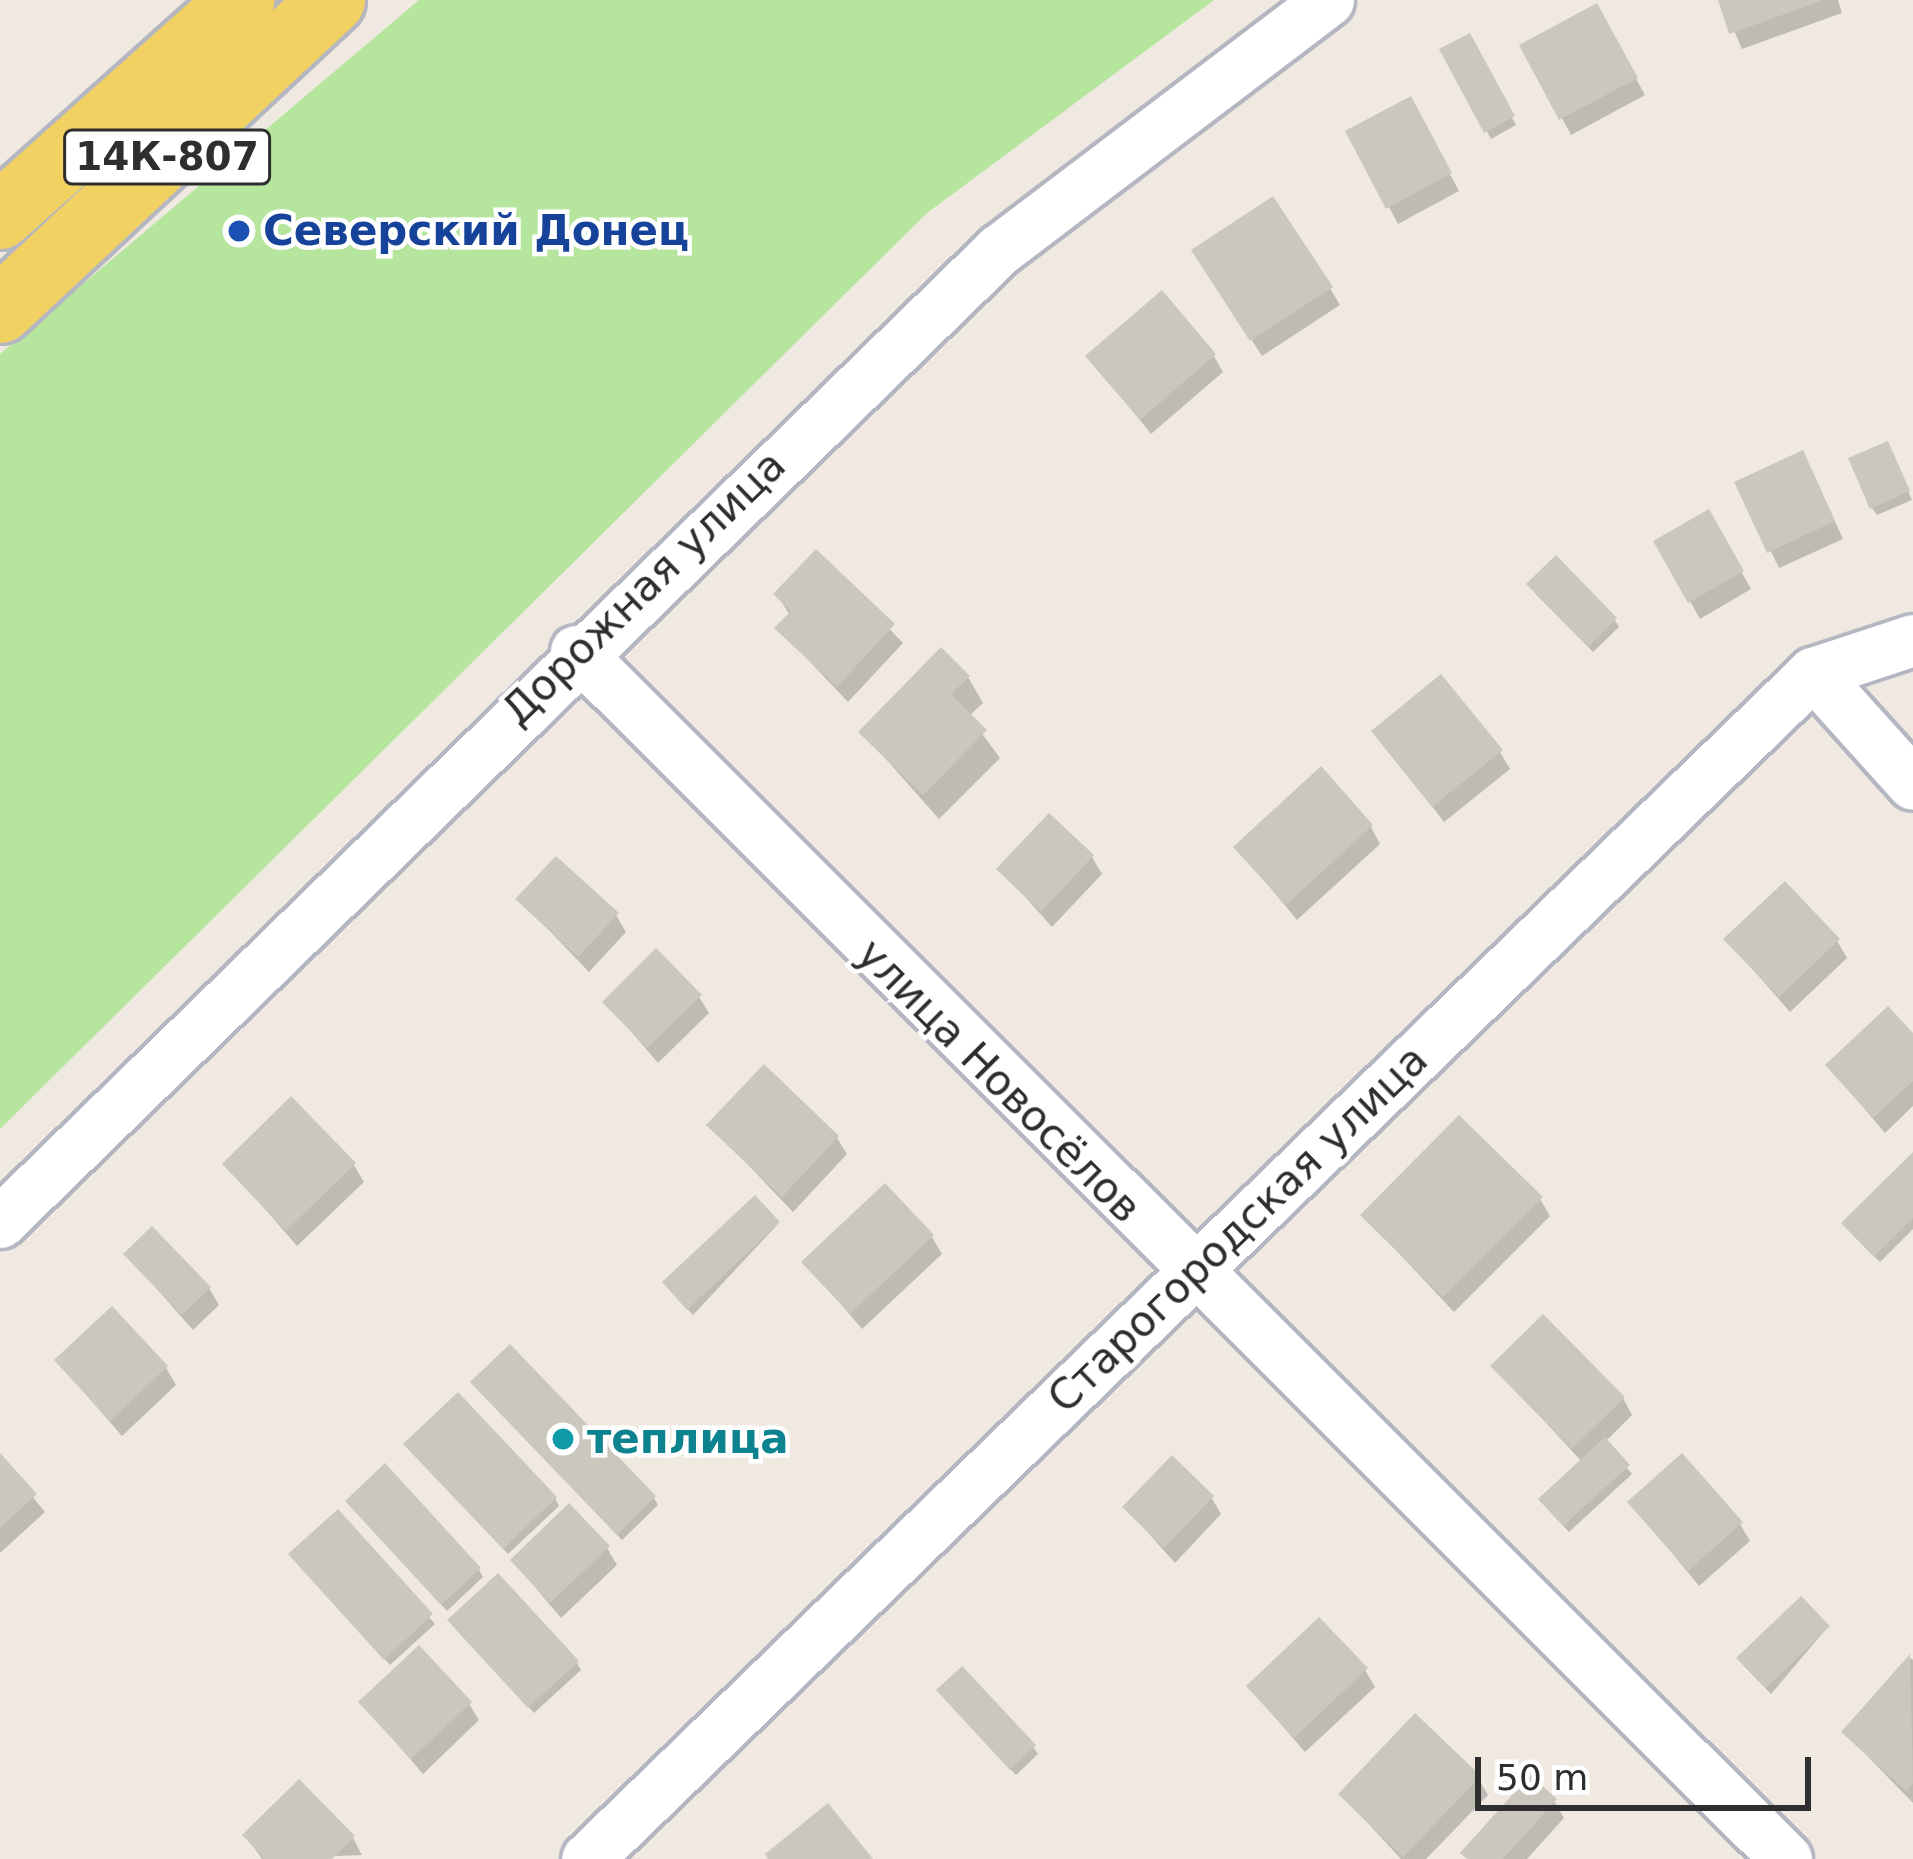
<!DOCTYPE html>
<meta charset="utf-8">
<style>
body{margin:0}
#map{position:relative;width:1913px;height:1859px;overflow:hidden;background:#efe9e1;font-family:"DejaVu Sans",sans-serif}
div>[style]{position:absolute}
.green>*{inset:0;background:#b6e59e}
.shadow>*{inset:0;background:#0003}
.building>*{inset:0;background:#cbc7bf}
.roads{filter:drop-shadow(3px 0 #b4b7c1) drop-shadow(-3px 0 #b4b7c1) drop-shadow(0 3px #b4b7c1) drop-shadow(0 -3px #b4b7c1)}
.minor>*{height:51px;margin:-25.5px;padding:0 25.5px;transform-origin:25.5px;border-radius:25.5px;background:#fff}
.primary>*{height:66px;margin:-33px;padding:0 33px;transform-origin:33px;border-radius:33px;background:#f2d163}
.dots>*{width:33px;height:33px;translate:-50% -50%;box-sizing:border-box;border:6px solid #fff;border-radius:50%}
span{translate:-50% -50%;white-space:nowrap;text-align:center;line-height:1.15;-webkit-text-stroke:9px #fff;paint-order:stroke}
.shield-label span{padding:3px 9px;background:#fff;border:3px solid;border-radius:9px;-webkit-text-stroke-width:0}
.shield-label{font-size:39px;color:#2e2e2e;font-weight:700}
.transit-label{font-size:42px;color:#164399;font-weight:700}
.left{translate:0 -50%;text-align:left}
.street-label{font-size:42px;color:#2e2e2e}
.culture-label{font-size:42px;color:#0d838f;font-weight:700}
.scale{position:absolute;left:1475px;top:1757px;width:336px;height:54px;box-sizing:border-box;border:6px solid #2e2e2e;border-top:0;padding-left:15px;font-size:36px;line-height:42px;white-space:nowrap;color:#2e2e2e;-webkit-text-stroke:9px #fff;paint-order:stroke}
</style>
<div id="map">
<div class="green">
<i style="clip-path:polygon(419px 0,1214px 0,927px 213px,0 1129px,0 354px)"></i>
</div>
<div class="shadow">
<i style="clip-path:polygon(1721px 0,1838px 0,1842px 13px,1742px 49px)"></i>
<i style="clip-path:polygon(1596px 7px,1645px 95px,1571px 135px,1523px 46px)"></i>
<i style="clip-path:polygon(1469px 37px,1516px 125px,1491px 139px,1443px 51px)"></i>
<i style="clip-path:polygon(1410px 100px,1459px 191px,1398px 224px,1349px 132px)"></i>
<i style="clip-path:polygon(1205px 268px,1330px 288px,1340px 305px,1262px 356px)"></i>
<i style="clip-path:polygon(1089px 356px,1214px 356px,1223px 372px,1151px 434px)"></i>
<i style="clip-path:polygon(1891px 452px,1912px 500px,1877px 515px,1872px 508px)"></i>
<i style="clip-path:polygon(1812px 471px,1843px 539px,1779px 568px,1738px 484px)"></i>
<i style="clip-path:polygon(1708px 513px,1751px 589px,1700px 619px,1657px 542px)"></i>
<i style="clip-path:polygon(816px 553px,903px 643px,848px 702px,778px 628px,790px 615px,777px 595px)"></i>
<i style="clip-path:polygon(1534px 592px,1615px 620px,1619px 627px,1593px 652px)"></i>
<i style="clip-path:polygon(968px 677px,983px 703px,969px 716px,1000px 758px,939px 819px,862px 732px)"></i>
<i style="clip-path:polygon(1375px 732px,1500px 752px,1510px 769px,1444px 822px)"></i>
<i style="clip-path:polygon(1371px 827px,1380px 844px,1297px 920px,1237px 847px)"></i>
<i style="clip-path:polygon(1092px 857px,1102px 874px,1052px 927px,1000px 869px)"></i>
<i style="clip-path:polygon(519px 899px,616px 915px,626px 932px,589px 972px)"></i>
<i style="clip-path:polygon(1727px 940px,1837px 941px,1847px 958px,1790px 1012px)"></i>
<i style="clip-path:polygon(699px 997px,709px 1013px,658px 1063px,606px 1002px)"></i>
<i style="clip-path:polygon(1913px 1038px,1913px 1106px,1885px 1133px,1828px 1066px)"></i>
<i style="clip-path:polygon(710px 1125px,837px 1138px,847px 1154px,793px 1212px)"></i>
<i style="clip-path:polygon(1913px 1157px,1913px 1229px,1880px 1262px,1849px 1231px)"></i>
<i style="clip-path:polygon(226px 1164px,354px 1165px,364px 1182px,297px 1246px)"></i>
<i style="clip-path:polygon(1540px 1199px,1550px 1216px,1454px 1312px,1364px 1216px)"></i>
<i style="clip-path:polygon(778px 1224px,693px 1315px,670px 1290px)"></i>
<i style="clip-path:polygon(932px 1237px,942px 1254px,862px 1329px,805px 1262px)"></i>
<i style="clip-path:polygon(127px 1255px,209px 1288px,219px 1305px,193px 1330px)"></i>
<i style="clip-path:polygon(57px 1361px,166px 1368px,176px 1385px,122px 1436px)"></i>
<i style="clip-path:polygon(1494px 1366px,1623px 1398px,1632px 1415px,1605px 1442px,1632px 1474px,1569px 1532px,1546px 1507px,1582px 1462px)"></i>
<i style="clip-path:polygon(478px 1390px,654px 1498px,658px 1505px,622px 1540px)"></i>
<i style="clip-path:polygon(412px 1452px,555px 1498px,559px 1506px,508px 1554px)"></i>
<i style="clip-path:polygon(0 1457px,45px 1512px,0 1553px)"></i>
<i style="clip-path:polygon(1211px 1497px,1221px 1514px,1175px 1563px,1126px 1508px)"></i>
<i style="clip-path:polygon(1631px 1503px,1740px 1524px,1750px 1541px,1699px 1586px)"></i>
<i style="clip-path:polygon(353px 1508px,479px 1570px,483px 1577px,447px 1611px)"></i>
<i style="clip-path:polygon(338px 1513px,435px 1624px,390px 1665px,296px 1562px)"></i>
<i style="clip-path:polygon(607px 1548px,617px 1565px,561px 1618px,513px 1561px)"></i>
<i style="clip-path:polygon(455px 1628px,577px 1663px,581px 1670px,534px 1713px)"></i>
<i style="clip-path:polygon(1827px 1628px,1771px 1694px,1744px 1666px)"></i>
<i style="clip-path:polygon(1911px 1658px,1913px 1660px,1913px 1803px,1844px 1732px)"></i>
<i style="clip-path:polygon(1365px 1670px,1375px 1687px,1305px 1752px,1249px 1687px)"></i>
<i style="clip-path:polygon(944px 1698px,1033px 1747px,1038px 1754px,1016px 1775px)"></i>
<i style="clip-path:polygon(362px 1703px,469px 1704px,479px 1720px,423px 1774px)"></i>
<i style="clip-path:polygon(1478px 1778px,1488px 1795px,1426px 1859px,1401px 1859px,1342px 1795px)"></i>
<i style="clip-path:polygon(1554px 1801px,1564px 1818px,1527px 1859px,1467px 1859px)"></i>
<i style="clip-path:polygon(246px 1836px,353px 1838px,362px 1855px,262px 1859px)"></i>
</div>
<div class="building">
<i style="clip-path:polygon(1718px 0,1821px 0,1821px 1px,1729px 34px)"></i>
<i style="clip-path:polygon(1597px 3px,1638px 78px,1559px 120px,1519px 45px)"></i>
<i style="clip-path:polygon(1470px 33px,1515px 116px,1484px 133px,1439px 49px)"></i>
<i style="clip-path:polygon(1411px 96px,1452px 173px,1386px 209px,1345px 131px)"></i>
<i style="clip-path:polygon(1273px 196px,1333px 287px,1250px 341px,1191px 250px)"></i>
<i style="clip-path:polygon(1162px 290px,1216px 354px,1140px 420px,1085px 356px)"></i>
<i style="clip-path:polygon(1888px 441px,1910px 491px,1870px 509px,1848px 458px)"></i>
<i style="clip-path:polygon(1803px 450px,1835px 521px,1767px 553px,1734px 482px)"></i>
<i style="clip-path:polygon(1709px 509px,1744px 571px,1688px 603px,1653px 541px)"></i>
<i style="clip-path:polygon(816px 549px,895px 624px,837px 687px,774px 628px,791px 611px,773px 594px)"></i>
<i style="clip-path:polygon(1556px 555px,1617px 618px,1588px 647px,1526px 584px)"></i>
<i style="clip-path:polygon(941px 647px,970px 676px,951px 694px,987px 730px,923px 795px,858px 732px)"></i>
<i style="clip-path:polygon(1441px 674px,1503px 750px,1432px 807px,1371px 731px)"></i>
<i style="clip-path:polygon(1321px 766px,1373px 825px,1286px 905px,1233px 847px)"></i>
<i style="clip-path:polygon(1049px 813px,1094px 855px,1041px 912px,996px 869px)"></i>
<i style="clip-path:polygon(556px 856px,619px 913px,578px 957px,515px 899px)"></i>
<i style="clip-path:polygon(1785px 881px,1840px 939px,1779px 997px,1723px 939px)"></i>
<i style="clip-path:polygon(656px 948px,702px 995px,647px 1048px,602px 1002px)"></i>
<i style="clip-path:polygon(1888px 1006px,1913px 1033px,1913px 1081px,1873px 1118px,1825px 1065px)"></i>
<i style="clip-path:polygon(764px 1064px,839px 1136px,782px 1197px,706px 1125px)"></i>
<i style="clip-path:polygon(291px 1096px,356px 1163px,286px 1231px,222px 1164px)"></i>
<i style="clip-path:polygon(1459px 1115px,1543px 1197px,1443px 1297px,1360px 1215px)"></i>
<i style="clip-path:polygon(1913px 1152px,1913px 1218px,1874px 1257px,1841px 1223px)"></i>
<i style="clip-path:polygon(885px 1183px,934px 1235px,850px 1314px,801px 1262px)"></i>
<i style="clip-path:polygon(755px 1195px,780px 1222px,687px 1310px,662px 1282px)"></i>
<i style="clip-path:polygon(152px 1226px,211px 1287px,182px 1315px,123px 1254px)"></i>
<i style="clip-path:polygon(112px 1306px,168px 1366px,110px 1421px,54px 1360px)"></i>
<i style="clip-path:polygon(1543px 1314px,1625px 1397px,1572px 1449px,1490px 1366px)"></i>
<i style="clip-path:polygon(510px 1344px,656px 1496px,617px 1535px,470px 1382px)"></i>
<i style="clip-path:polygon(458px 1392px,557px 1497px,503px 1549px,403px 1444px)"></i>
<i style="clip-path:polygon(1605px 1437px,1630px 1465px,1563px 1526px,1538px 1499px)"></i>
<i style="clip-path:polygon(0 1453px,37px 1494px,0 1528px)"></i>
<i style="clip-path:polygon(1682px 1453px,1743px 1522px,1688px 1571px,1627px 1502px)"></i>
<i style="clip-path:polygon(1172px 1455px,1214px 1496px,1164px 1548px,1122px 1507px)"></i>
<i style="clip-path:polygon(385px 1463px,481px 1568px,441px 1605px,345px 1501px)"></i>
<i style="clip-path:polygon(569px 1503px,610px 1546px,550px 1603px,510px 1560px)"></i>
<i style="clip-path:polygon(338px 1509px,433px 1614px,384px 1660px,288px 1554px)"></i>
<i style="clip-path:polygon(498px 1573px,579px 1661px,528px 1708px,447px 1620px)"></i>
<i style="clip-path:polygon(1801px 1596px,1830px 1626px,1766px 1688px,1736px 1658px)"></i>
<i style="clip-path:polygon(1319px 1617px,1368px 1668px,1294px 1738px,1246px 1686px)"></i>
<i style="clip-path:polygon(419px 1645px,472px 1702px,411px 1759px,358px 1702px)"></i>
<i style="clip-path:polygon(1910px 1654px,1913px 1783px,1906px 1791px,1841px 1732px)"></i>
<i style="clip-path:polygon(962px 1666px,1036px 1745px,1010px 1770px,936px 1690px)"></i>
<i style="clip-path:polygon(1415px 1713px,1481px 1776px,1403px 1857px,1338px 1794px)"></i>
<i style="clip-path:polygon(1530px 1775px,1557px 1799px,1503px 1859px,1467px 1859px,1460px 1853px)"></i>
<i style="clip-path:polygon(299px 1779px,355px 1836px,332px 1859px,265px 1859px,242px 1835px)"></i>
<i style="clip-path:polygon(828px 1803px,873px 1859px,768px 1859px,765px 1854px)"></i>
</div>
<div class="roads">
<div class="minor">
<i style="left:576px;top:651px;width:1710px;rotate:44.95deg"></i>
<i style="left:1813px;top:673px;width:149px;rotate:48deg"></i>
<i style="left:0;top:1222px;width:1394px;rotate:-44.22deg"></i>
<i style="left:999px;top:250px;width:413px;rotate:-37.2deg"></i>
<i style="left:587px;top:1859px;width:1706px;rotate:-44.05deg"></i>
<i style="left:1813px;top:673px;width:105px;rotate:-18.3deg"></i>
</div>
<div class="primary">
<i style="left:0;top:216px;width:324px;rotate:-41.8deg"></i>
<i style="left:0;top:310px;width:454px;rotate:-43deg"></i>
</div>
</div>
<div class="dots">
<i style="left:239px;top:231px;background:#1a4fb4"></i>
<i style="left:563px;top:1439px;background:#0f9aa8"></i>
</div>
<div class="shield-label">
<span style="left:167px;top:157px">14К-807</span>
</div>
<div class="transit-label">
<span class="left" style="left:263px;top:231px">Северский Донец</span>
</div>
<div class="street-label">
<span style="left:644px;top:588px;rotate:-44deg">Дорожная улица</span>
<span style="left:999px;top:1081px;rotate:45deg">улица Новосёлов</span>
<span style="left:1238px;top:1229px;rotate:-44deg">Старогородская улица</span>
</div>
<div class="culture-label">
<span class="left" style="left:587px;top:1439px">теплица</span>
</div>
<div class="scale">50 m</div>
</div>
